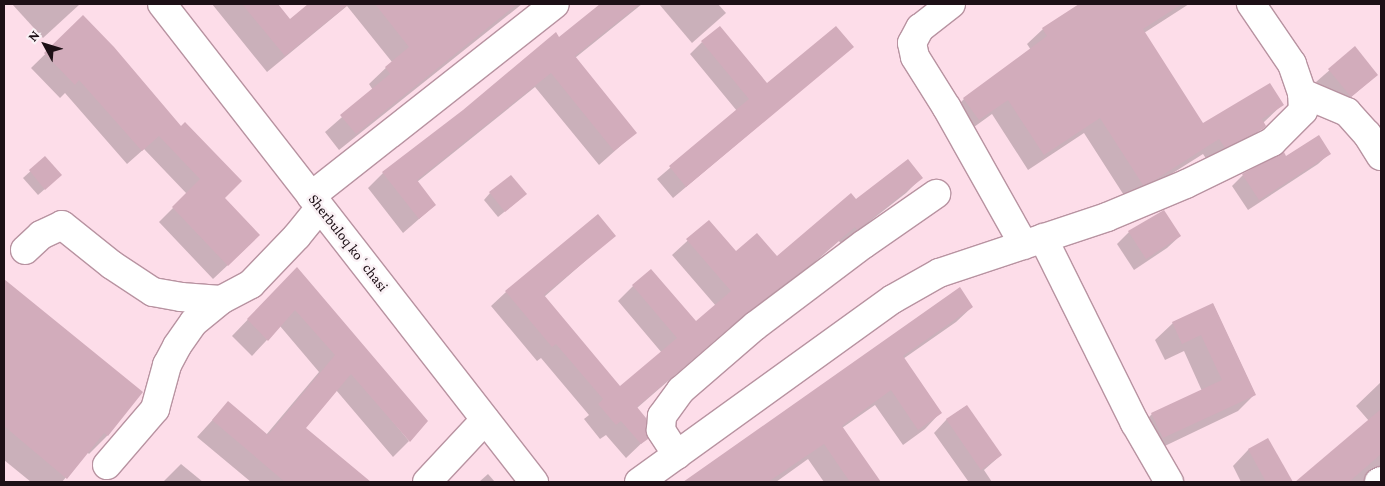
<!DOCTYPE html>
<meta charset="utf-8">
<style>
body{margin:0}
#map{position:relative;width:1385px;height:486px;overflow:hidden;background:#fddde9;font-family:"Crimson Pro",serif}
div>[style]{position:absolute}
.shadow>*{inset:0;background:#0003}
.building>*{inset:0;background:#d2acbb}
.roads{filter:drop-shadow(1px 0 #b893a1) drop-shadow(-1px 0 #b893a1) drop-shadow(0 1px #b893a1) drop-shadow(0 -1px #b893a1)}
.minor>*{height:28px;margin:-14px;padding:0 14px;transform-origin:14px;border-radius:14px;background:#fff}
span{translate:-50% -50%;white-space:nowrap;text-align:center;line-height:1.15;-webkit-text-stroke:5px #faf1f5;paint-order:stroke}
.street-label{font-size:15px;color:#1d1016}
.frame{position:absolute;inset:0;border:5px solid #1d1016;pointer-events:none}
.north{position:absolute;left:20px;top:20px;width:50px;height:50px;-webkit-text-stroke:4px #faf1f5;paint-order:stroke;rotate:309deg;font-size:14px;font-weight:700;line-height:20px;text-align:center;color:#1d1016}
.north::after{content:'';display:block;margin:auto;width:18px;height:22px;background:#1d1016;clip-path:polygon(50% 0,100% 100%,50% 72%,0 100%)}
</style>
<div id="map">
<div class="shadow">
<i style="clip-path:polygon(12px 4px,80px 4px,43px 38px)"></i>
<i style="clip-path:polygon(212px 4px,276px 4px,290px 20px,310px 4px,522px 4px,339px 150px,325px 132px,373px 90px,369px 84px,392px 62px,347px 6px,267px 72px)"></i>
<i style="clip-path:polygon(601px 4px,642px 4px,575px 58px,635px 133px,599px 165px,535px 87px,417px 182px,435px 205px,403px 233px,368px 188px,383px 173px,559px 39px)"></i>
<i style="clip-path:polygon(659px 4px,718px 4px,726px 13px,692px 43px)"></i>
<i style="clip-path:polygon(1081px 4px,1189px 4px,1144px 33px,1202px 125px,1282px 105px,1263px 123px,1265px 125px,1245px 145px,1209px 163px,1203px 154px,1138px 195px,1127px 200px,1084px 133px,1028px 170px,992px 114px,963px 135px,948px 115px,964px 99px,1031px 50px,1027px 44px,1043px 29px)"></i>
<i style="clip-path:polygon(83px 17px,180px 127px,224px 198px,245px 249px,213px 279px,159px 222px,187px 194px,144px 149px,127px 164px,65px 93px,60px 98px,31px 68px)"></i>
<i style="clip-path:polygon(702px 42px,766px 85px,852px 47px,673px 198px,657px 179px,737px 111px,690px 54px)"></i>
<i style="clip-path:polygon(1355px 48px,1377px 75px,1338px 108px,1316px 82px)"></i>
<i style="clip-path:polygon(1329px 154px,1318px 164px,1248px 210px,1232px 186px,1243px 175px,1286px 158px)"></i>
<i style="clip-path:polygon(45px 158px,54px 181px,38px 195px,23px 178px)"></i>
<i style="clip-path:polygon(921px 178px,906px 193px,841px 244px,839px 241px,800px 275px,728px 329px,637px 408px,647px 438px,626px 458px,606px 435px,600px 439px,584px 419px,589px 415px,541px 358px,537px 361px,491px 306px,506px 292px,615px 235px,544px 297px,620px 387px,662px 353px,618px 301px,633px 286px,651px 271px,696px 323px,716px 306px,672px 255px,708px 222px,736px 253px,777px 258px,856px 201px)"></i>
<i style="clip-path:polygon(490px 193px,519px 200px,498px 217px,484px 200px)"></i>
<i style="clip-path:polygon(1129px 232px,1180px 236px,1167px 248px,1134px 270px,1117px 244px)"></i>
<i style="clip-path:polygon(4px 281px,141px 393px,107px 436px,89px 454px,87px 452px,62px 482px,31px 482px,4px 460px)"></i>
<i style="clip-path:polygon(281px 285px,409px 441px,393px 457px,336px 390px,304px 428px,360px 475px,353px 482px,251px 482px,197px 437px,228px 403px,266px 435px,319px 372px,280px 326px,252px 356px,232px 336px)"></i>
<i style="clip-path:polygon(959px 289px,972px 307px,956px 322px,903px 359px,940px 413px,925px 429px,903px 445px,875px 405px,842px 428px,880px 482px,824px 482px,808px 459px,776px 482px,685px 482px)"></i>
<i style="clip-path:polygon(1213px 304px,1255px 394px,1238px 411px,1146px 455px,1135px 431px,1152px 414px,1202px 391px,1184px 351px,1165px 360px,1155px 340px,1173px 323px)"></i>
<i style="clip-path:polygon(1381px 382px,1381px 482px,1297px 482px,1369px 421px,1356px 406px)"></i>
<i style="clip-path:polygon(966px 406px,1001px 455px,984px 470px,992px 482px,966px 482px,968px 481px,934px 433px,946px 420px)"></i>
<i style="clip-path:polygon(1268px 440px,1291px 482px,1241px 482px,1233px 466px,1248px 450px)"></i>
<i style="clip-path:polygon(181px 464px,203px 482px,163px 482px)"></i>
<i style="clip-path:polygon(488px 474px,495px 482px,479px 482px)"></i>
</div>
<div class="building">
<i style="clip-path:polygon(242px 4px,278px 4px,290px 19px,308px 4px,349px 4px,285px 56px)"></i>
<i style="clip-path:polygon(375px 4px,517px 4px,356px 134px,340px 115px,390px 74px,385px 67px,409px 47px)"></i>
<i style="clip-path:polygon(600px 4px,640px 4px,575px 56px,637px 133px,614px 151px,551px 73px,417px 180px,436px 205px,419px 219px,382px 172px,463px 110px,556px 32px,559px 37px)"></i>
<i style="clip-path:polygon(1079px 4px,1182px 4px,1143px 29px,1203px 123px,1270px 83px,1284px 105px,1262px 119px,1266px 126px,1263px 129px,1225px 148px,1219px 139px,1155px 180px,1143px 185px,1100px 118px,1044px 155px,1008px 100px,979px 120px,963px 98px,1047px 36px,1042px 28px)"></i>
<i style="clip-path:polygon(83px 15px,114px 47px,181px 126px,185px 122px,242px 181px,225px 198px,260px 235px,228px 266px,172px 207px,200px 179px,159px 136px,142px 151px,79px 80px,75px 85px,44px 53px)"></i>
<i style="clip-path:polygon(720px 26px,767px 83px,836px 26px,854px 47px,686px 187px,669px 166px,749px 99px,701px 41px)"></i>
<i style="clip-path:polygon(1355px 46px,1378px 75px,1351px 97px,1328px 69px)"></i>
<i style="clip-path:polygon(1319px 135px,1331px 154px,1259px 200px,1242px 174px,1284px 152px,1286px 156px)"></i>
<i style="clip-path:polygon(45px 156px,62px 175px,45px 190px,29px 170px)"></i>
<i style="clip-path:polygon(908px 159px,923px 178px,857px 230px,855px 227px,816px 260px,745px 314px,637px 407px,646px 418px,648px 439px,641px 444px,621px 421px,616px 425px,598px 404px,603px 399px,556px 344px,552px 347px,505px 291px,598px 214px,616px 236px,544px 295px,620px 386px,677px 338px,632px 285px,651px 269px,696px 321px,731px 291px,686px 239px,709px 220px,736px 251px,757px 233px,777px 256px,851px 193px,856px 199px)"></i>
<i style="clip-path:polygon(511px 175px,527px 194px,505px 212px,489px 192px)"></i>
<i style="clip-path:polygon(1164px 210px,1181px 236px,1146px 259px,1128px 231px)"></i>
<i style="clip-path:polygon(297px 267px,428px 421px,410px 442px,351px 374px,306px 428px,371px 482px,285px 482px,212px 420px,228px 401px,268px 435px,335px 355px,295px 310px,268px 341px,247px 319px)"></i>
<i style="clip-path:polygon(4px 279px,143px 392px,108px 436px,104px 433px,67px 479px,4px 426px)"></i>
<i style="clip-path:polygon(960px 287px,973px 307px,903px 356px,942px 413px,918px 430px,891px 390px,842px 426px,881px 482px,850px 482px,824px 444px,768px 482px,683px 482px)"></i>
<i style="clip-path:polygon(1213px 303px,1256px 395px,1163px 438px,1151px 413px,1222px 380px,1201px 335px,1182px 344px,1172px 322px)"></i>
<i style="clip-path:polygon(967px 405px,1002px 455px,981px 470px,946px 419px)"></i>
<i style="clip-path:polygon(1381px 409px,1381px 454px,1349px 482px,1295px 482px)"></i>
<i style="clip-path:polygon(1268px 438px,1293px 482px,1266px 482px,1248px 449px)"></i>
</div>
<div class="roads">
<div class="minor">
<i style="left:162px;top:4px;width:606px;rotate:52.11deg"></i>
<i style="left:951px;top:4px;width:39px;rotate:142deg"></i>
<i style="left:920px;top:28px;width:17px;rotate:118deg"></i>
<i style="left:912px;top:43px;width:14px;rotate:78deg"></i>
<i style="left:915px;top:57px;width:60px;rotate:57.9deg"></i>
<i style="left:947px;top:108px;width:157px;rotate:60.7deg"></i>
<i style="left:1302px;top:93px;width:49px;rotate:22.9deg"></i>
<i style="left:1347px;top:112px;width:30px;rotate:48deg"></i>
<i style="left:1367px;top:134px;width:26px;rotate:58deg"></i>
<i style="left:311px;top:196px;width:310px;rotate:-38.2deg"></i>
<i style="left:1043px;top:238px;width:207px;rotate:63.6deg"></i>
<i style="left:1135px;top:423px;width:68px;rotate:60deg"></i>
<i style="left:25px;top:250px;width:22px;rotate:-43deg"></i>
<i style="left:41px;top:235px;width:23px;rotate:-25deg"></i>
<i style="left:62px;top:225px;width:64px;rotate:38.7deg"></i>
<i style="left:112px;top:265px;width:49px;rotate:33.4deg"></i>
<i style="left:153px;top:292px;width:28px;rotate:10deg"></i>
<i style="left:181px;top:297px;width:40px;rotate:4.3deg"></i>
<i style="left:221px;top:300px;width:34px;rotate:-28deg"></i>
<i style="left:251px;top:284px;width:66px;rotate:-46.2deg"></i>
<i style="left:297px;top:236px;width:36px;rotate:-51deg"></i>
<i style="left:677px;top:455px;width:30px;rotate:-123deg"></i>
<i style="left:661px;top:430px;width:14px;rotate:-86deg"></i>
<i style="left:662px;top:416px;width:32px;rotate:-54deg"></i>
<i style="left:681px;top:390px;width:98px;rotate:-40.9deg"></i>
<i style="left:755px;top:326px;width:136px;rotate:-37deg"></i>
<i style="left:864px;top:244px;width:88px;rotate:-34.8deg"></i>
<i style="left:107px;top:465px;width:74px;rotate:-49.4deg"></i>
<i style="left:155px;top:409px;width:46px;rotate:-74.7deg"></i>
<i style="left:167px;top:365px;width:21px;rotate:-62deg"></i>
<i style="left:177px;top:346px;width:29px;rotate:-55deg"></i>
<i style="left:194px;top:322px;width:35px;rotate:-39deg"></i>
<i style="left:427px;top:482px;width:85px;rotate:-46.9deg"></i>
<i style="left:639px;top:482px;width:313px;rotate:-35.8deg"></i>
<i style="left:893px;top:299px;width:53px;rotate:-29.5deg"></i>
<i style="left:939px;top:273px;width:177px;rotate:-18.4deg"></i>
<i style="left:1107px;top:217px;width:86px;rotate:-22.7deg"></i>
<i style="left:1186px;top:184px;width:96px;rotate:-26deg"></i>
<i style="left:1272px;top:142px;width:44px;rotate:-45deg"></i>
<i style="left:1303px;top:111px;width:18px;rotate:-93deg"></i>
<i style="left:1302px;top:93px;width:31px;rotate:-109deg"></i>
<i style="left:1292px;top:64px;width:73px;rotate:-124.3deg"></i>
<i style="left:1379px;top:482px;width:2px;rotate:-27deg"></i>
</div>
</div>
<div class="street-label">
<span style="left:348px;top:243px;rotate:52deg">Sherbuloq koʻchasi</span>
</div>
<div class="frame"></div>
<div class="north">N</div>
</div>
